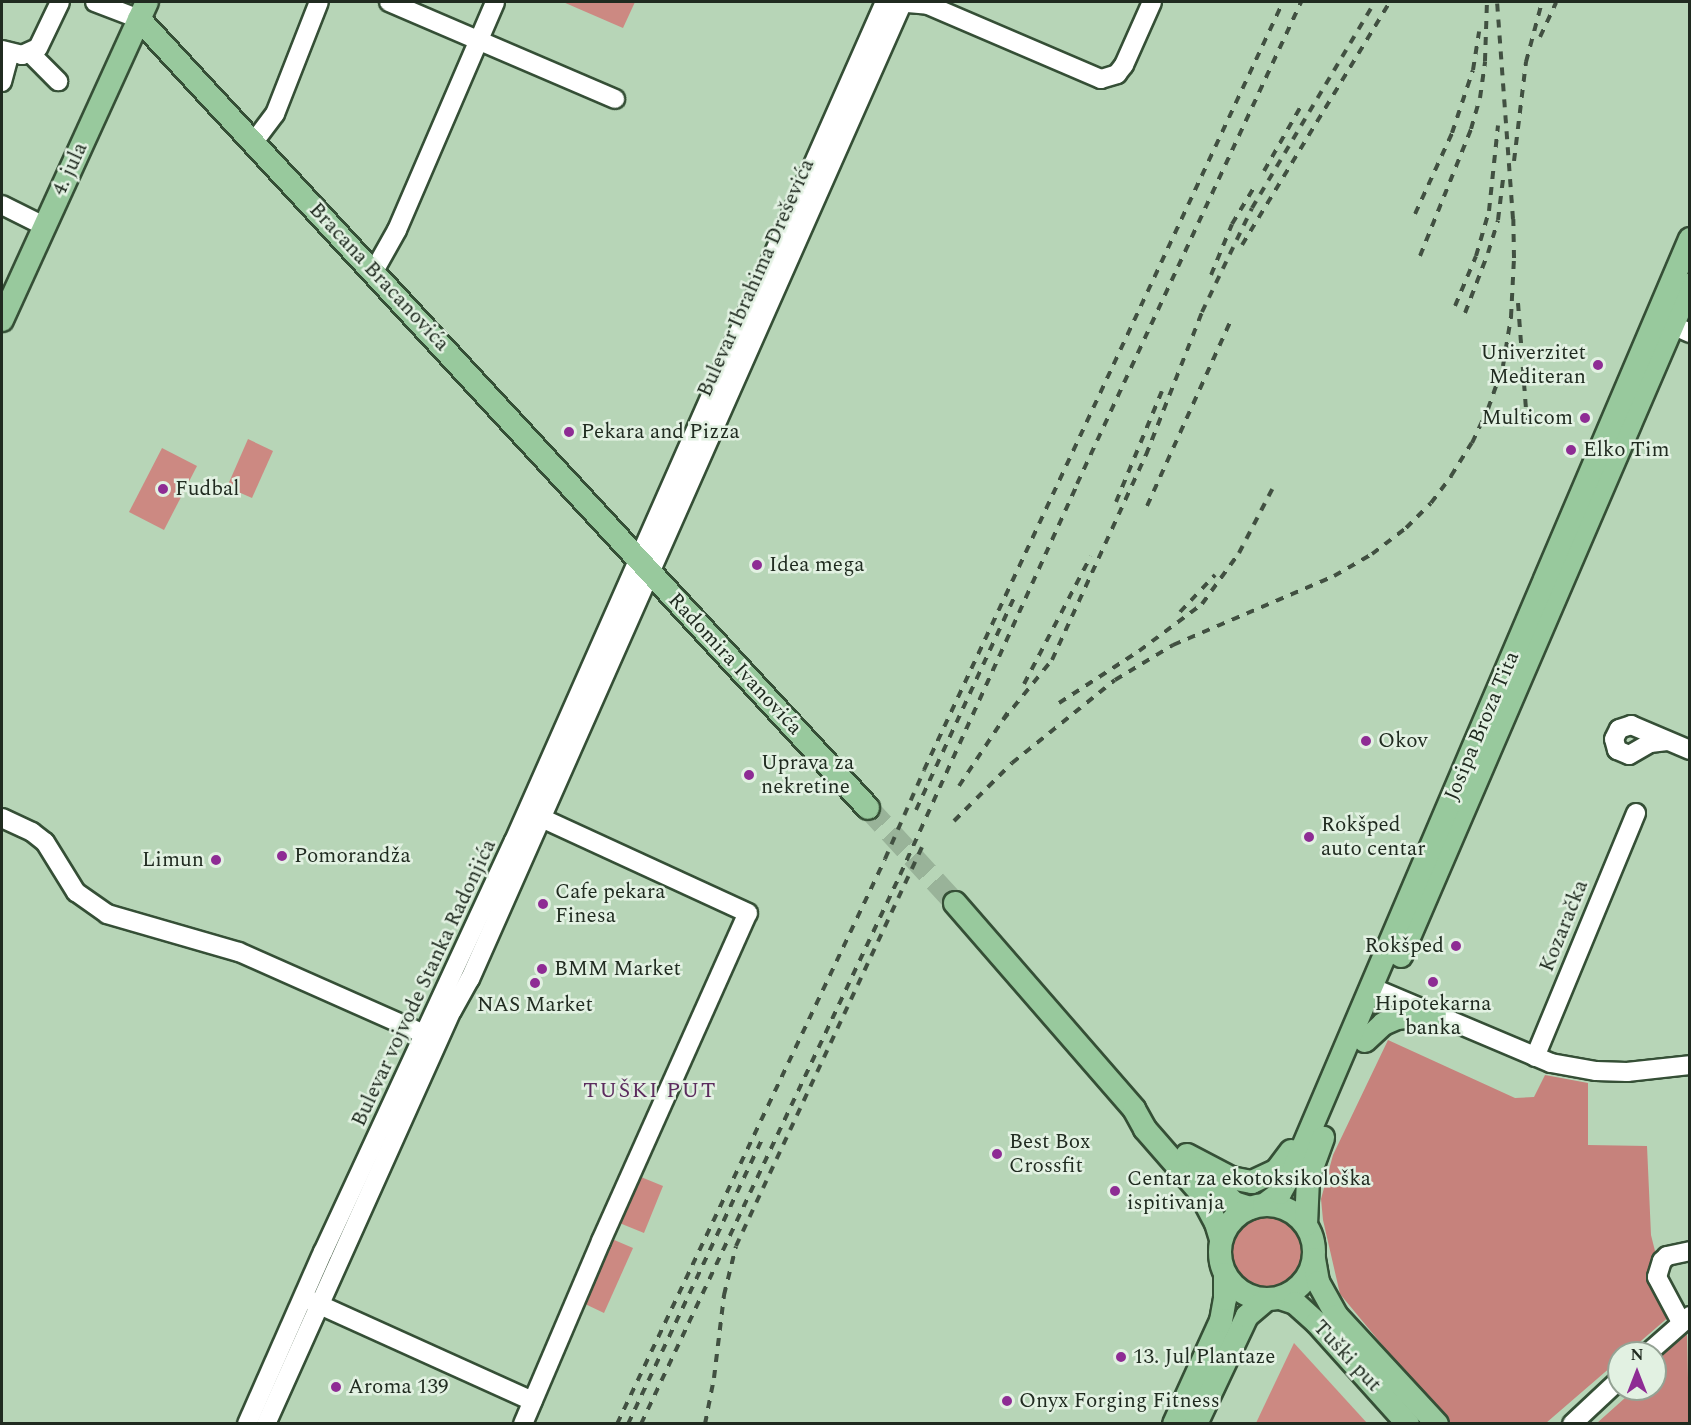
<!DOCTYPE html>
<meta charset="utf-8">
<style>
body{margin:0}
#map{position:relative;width:1691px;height:1425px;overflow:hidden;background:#b7d5b7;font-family:Spectral,serif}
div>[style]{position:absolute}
.green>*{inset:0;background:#cc8982}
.round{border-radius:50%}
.forest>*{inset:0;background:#c6827c}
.major-tunnel>*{height:22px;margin-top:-11px;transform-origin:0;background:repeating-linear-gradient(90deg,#99b399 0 22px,transparent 0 33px)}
.roads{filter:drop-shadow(2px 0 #354f36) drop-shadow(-2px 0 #354f36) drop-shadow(0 2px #354f36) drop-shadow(0 -2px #354f36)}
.minor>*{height:18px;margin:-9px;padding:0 9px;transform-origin:9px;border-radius:9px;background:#fff}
.major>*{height:22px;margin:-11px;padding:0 11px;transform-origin:11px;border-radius:11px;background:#98c99d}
.major>.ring{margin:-11px;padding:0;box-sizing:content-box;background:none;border:22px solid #98c99d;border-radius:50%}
.rail>*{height:4px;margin-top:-2px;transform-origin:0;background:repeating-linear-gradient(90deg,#415041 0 8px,transparent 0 16px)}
.dots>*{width:16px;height:16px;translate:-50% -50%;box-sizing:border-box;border:3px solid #e2f1e2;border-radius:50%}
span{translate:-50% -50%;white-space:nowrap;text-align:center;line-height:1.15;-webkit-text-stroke:5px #e2f1e2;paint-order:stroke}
.street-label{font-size:21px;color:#202b20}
.poi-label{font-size:21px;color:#202b20}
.right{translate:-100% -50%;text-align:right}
.left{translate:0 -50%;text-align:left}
.neighbourhood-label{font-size:22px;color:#5c2c5e;letter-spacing:1.5px}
.frame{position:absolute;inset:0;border:3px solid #202b20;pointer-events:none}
.north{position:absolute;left:1607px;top:1341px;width:60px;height:60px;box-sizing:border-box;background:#e2f1e2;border:2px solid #94a294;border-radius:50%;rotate:0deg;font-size:16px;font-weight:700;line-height:24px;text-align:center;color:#202b20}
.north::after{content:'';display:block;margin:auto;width:21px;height:27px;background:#8e2c94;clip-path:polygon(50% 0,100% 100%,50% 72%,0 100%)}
</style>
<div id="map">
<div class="green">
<i style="clip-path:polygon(563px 2px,635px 2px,623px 28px)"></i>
<i style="clip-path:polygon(248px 439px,273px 451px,252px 498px,227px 487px)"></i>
<i style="clip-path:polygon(162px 448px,197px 466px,164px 530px,129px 512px)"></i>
<i style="clip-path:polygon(636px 1175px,663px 1186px,644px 1233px,617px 1222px)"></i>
<i class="round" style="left:1228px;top:1214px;width:76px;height:76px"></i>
<i style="clip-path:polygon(612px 1239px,633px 1248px,604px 1313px,583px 1303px)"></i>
<i style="clip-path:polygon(1294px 1343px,1367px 1423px,1256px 1423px)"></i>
</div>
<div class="forest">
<i style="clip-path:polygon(1388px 1040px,1515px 1098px,1534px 1097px,1545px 1075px,1588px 1083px,1588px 1145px,1647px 1146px,1651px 1235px,1671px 1315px,1627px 1353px,1619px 1353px,1619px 1360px,1546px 1423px,1447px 1423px,1340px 1294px,1323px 1220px,1321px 1199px,1333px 1155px)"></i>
<i style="clip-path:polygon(1687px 1334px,1689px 1423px,1597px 1423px,1635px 1389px,1655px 1389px,1655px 1362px)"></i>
</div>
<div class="major-tunnel">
<i style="left:868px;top:808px;width:129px;rotate:47.5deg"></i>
</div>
<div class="roads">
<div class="minor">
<i style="left:95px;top:2px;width:47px;rotate:21.1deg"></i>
<i style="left:389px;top:2px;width:246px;rotate:23.2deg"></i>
<i style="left:896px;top:2px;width:32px;rotate:5deg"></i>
<i style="left:928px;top:5px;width:188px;rotate:23.2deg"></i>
<i style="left:1101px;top:79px;width:17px;rotate:-17deg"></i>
<i style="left:1117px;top:74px;width:11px;rotate:-52deg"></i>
<i style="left:1124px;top:65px;width:69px;rotate:-66deg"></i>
<i style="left:2px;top:50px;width:21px;rotate:14deg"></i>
<i style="left:22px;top:55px;width:17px;rotate:-24deg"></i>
<i style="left:38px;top:48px;width:51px;rotate:-64.4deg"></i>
<i style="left:30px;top:53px;width:40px;rotate:45deg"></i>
<i style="left:2px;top:82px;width:30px;rotate:-75deg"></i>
<i style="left:253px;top:143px;width:36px;rotate:-53deg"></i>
<i style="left:275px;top:114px;width:120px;rotate:-68.6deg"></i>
<i style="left:2px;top:205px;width:47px;rotate:26.6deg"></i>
<i style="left:374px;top:271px;width:47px;rotate:-60.7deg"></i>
<i style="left:397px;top:230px;width:248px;rotate:-66.7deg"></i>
<i style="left:1661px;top:320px;width:32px;rotate:24deg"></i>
<i style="left:1667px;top:741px;width:17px;rotate:173deg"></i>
<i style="left:1650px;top:743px;width:24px;rotate:150deg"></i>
<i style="left:1629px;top:755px;width:13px;rotate:-157deg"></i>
<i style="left:1617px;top:750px;width:11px;rotate:-105deg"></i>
<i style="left:1614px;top:739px;width:11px;rotate:-63deg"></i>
<i style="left:1619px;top:729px;width:13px;rotate:-18deg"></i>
<i style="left:1631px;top:725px;width:64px;rotate:23deg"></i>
<i style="left:2px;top:818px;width:33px;rotate:25deg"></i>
<i style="left:32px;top:832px;width:16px;rotate:38deg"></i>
<i style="left:45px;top:842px;width:59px;rotate:58.2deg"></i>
<i style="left:76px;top:892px;width:38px;rotate:35deg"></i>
<i style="left:107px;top:914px;width:137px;rotate:16.1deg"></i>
<i style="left:239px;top:952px;width:205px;rotate:23.9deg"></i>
<i style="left:1371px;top:987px;width:195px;rotate:22.9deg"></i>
<i style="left:1551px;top:1063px;width:46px;rotate:10.1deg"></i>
<i style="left:1596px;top:1071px;width:31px;rotate:2deg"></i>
<i style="left:1627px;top:1072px;width:63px;rotate:-6.3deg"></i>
<i style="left:1535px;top:1057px;width:264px;rotate:-67.5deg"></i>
<i style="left:311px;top:1301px;width:243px;rotate:24.3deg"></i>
<i style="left:1681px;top:1322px;width:51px;rotate:-118.1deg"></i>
<i style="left:1657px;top:1277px;width:17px;rotate:-73deg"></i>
<i style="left:1662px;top:1261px;width:7px;rotate:-45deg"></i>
<i style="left:1667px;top:1256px;width:24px;rotate:-12deg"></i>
<i style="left:1648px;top:1353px;width:56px;rotate:-41.4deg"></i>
<i style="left:247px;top:1424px;width:188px;rotate:-66.2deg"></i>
<i style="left:323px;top:1252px;width:453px;rotate:-65.1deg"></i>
<i style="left:514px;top:841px;width:917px;rotate:-66.15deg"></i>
<i style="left:266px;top:1424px;width:453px;rotate:-65.8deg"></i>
<i style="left:452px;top:1011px;width:37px;rotate:-61deg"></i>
<i style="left:470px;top:979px;width:1069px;rotate:-66.1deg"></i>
<i style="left:523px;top:1424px;width:199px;rotate:-66.9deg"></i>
<i style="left:601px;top:1241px;width:359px;rotate:-65.9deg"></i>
<i style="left:748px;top:913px;width:239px;rotate:-155.3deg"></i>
<i style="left:1572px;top:1424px;width:64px;rotate:-43.1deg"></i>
</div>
<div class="major">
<i style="left:139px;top:19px;width:1074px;rotate:47.26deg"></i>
<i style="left:2px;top:320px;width:349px;rotate:-65.5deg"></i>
<i style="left:955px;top:903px;width:273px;rotate:49deg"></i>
<i style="left:1134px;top:1109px;width:23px;rotate:61deg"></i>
<i style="left:1145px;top:1129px;width:82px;rotate:48.9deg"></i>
<i style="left:1199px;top:1191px;width:36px;rotate:62deg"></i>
<i style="left:1216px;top:1223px;width:17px;rotate:73deg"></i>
<i style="left:1401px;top:956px;width:731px;rotate:-66.7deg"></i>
<i style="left:1365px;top:1041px;width:25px;rotate:-43deg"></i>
<i style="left:1383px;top:1024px;width:15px;rotate:-23deg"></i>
<i style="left:1397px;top:1018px;width:38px;rotate:-6deg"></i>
<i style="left:1187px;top:1155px;width:50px;rotate:27.6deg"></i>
<i style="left:1231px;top:1178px;width:21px;rotate:11deg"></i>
<i style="left:1252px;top:1182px;width:26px;rotate:-25deg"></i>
<i style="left:1276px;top:1171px;width:25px;rotate:-53deg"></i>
<i style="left:1199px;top:1168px;width:49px;rotate:45deg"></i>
<i style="left:1234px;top:1203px;width:17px;rotate:17deg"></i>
<i class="ring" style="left:1220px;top:1205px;width:72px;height:72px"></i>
<i style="left:1264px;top:1205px;width:20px;rotate:-37deg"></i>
<i style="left:1280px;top:1193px;width:29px;rotate:-61deg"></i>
<i style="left:1294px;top:1168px;width:1010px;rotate:-66.91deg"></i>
<i style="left:1306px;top:1225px;width:46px;rotate:-87.5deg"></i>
<i style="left:1308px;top:1179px;width:44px;rotate:-69.9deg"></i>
<i style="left:1314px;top:1259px;width:23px;rotate:80deg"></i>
<i style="left:1318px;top:1282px;width:39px;rotate:61deg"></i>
<i style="left:1337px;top:1316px;width:147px;rotate:47.2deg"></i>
<i style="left:1280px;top:1298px;width:16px;rotate:18deg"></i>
<i style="left:1295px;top:1303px;width:30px;rotate:42deg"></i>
<i style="left:1317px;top:1323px;width:136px;rotate:48deg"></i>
<i style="left:1174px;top:1424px;width:113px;rotate:-65.5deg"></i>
<i style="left:1221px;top:1321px;width:22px;rotate:-80deg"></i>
<i style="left:1225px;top:1299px;width:25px;rotate:-90deg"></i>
<i style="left:1196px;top:1424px;width:119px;rotate:-64.7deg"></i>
<i style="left:1247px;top:1316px;width:25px;rotate:-40deg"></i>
</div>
</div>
<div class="rail">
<i style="left:1540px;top:37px;width:38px;rotate:-65deg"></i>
<i style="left:1514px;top:161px;width:100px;rotate:-83.1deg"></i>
<i style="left:1526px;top:62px;width:62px;rotate:-75.1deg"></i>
<i style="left:1264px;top:171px;width:73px;rotate:-60.3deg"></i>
<i style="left:1415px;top:214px;width:89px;rotate:-65.4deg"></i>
<i style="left:1452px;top:133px;width:66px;rotate:-71.6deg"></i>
<i style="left:1473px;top:70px;width:39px;rotate:-81deg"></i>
<i style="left:1242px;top:245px;width:285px;rotate:-58.7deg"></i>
<i style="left:1420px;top:256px;width:137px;rotate:-68.1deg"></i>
<i style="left:1471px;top:129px;width:32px;rotate:-74deg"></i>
<i style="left:1480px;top:98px;width:37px;rotate:-82deg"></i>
<i style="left:1485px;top:61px;width:59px;rotate:-88.1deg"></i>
<i style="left:1211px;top:275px;width:55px;rotate:-67.6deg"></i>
<i style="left:1232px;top:224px;width:41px;rotate:-59deg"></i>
<i style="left:1518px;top:303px;width:119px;rotate:85.7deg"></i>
<i style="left:1455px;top:306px;width:54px;rotate:-67.2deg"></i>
<i style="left:1476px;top:256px;width:47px;rotate:-73.9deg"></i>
<i style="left:1489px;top:211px;width:86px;rotate:-84deg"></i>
<i style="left:1465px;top:313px;width:64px;rotate:-69deg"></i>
<i style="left:1488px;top:253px;width:34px;rotate:-73deg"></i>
<i style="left:1498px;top:220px;width:41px;rotate:-83deg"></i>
<i style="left:1116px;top:502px;width:120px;rotate:-67.5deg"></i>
<i style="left:1147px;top:506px;width:204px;rotate:-65.7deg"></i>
<i style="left:1180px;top:612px;width:51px;rotate:-46.6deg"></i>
<i style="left:1024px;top:684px;width:144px;rotate:-62.4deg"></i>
<i style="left:1059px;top:703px;width:95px;rotate:-33deg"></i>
<i style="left:1139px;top:651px;width:79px;rotate:-36.7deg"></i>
<i style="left:1202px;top:604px;width:63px;rotate:-54deg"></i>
<i style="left:1239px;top:553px;width:80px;rotate:-62.5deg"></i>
<i style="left:1003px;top:720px;width:77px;rotate:-50.8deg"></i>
<i style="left:1052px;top:660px;width:226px;rotate:-65.4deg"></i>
<i style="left:1146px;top:455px;width:154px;rotate:-68.6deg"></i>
<i style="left:1202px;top:312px;width:115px;rotate:-64.3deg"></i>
<i style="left:1252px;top:208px;width:240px;rotate:-59.2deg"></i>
<i style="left:959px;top:786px;width:89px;rotate:-56.5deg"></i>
<i style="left:916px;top:810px;width:238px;rotate:-65.2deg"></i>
<i style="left:954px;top:821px;width:82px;rotate:-45deg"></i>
<i style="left:1012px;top:763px;width:132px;rotate:-38.9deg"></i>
<i style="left:1115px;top:680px;width:68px;rotate:-31.1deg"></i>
<i style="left:1173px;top:645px;width:175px;rotate:-23.2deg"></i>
<i style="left:1334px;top:576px;width:44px;rotate:-30.1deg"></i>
<i style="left:1372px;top:554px;width:43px;rotate:-37.4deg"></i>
<i style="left:1406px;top:528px;width:35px;rotate:-45deg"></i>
<i style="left:1431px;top:503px;width:34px;rotate:-53deg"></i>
<i style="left:1451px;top:476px;width:39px;rotate:-58deg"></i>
<i style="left:1472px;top:443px;width:38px;rotate:-65deg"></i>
<i style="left:1488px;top:409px;width:46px;rotate:-70.8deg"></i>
<i style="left:1503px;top:366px;width:50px;rotate:-80.7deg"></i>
<i style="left:1511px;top:317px;width:59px;rotate:-87.1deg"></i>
<i style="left:1514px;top:258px;width:39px;rotate:-91deg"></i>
<i style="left:1513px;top:219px;width:218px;rotate:-94.2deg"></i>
<i style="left:617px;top:1424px;width:625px;rotate:-64.62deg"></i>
<i style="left:885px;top:859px;width:97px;rotate:-66.3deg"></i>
<i style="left:924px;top:770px;width:848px;rotate:-64.95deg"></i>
<i style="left:628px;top:1424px;width:313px;rotate:-64.8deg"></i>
<i style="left:641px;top:1424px;width:607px;rotate:-64.74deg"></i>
<i style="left:900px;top:875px;width:429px;rotate:-65.6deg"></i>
<i style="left:1077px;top:484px;width:532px;rotate:-65.07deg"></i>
<i style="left:705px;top:1424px;width:47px;rotate:-78.9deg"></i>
<i style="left:714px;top:1378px;width:84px;rotate:-83.1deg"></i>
<i style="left:724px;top:1295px;width:50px;rotate:-76.2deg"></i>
<i style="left:736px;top:1246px;width:445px;rotate:-65deg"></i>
</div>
<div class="dots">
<i style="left:1598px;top:365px;background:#8e2c94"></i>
<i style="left:1585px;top:418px;background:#8e2c94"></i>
<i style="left:569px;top:432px;background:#8e2c94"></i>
<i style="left:1571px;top:450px;background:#8e2c94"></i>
<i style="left:163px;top:489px;background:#8e2c94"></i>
<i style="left:757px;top:565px;background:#8e2c94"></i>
<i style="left:1366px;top:741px;background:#8e2c94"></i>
<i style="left:749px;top:775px;background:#8e2c94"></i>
<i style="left:1309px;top:837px;background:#8e2c94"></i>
<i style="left:282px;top:856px;background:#8e2c94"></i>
<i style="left:216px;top:860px;background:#8e2c94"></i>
<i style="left:543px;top:904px;background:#8e2c94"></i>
<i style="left:1456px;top:946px;background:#8e2c94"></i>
<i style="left:542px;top:969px;background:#8e2c94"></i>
<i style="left:1433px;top:982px;background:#8e2c94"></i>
<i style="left:535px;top:983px;background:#8e2c94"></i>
<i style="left:997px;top:1154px;background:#8e2c94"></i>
<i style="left:1115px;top:1191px;background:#8e2c94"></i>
<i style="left:1121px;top:1357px;background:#8e2c94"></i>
<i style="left:336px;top:1387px;background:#8e2c94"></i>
<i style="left:1007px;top:1401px;background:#8e2c94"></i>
</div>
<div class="street-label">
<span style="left:70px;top:169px;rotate:-65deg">4. jula</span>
<span style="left:379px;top:277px;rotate:47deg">Bracana Bracanovića</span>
<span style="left:756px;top:278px;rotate:-66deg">Bulevar Ibrahima Dreševića</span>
<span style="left:735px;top:664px;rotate:47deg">Radomira Ivanovića</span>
<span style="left:1482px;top:726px;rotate:-67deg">Josipa Broza Tita</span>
<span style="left:1564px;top:926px;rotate:-68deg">Kozaračka</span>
<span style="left:424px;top:983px;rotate:-65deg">Bulevar vojvode Stanka Radonjića</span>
<span style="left:1347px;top:1356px;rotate:47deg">Tuški put</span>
</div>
<div class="poi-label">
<span class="right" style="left:1586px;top:365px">Univerzitet<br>Mediteran</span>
<span class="right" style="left:1573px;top:418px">Multicom</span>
<span class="left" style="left:581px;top:432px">Pekara and Pizza</span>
<span class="left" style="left:1583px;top:450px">Elko Tim</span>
<span class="left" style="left:175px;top:489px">Fudbal</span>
<span class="left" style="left:769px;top:565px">Idea mega</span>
<span class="left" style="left:1378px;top:741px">Okov</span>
<span class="left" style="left:761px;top:775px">Uprava za<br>nekretine</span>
<span class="left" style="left:1321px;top:837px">Rokšped<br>auto centar</span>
<span class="left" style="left:294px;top:856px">Pomorandža</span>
<span class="right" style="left:204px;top:860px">Limun</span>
<span class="left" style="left:555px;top:904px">Cafe pekara<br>Finesa</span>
<span class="right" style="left:1444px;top:946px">Rokšped</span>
<span class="left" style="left:554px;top:969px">BMM Market</span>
<span style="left:1433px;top:1016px">Hipotekarna<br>banka</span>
<span style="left:535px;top:1005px">NAS Market</span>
<span class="left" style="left:1009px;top:1154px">Best Box<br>Crossfit</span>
<span class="left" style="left:1127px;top:1191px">Centar za ekotoksikološka<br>ispitivanja</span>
<span class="left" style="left:1133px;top:1357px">13. Jul Plantaze</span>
<span class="left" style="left:348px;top:1387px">Aroma 139</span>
<span class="left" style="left:1019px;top:1401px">Onyx Forging Fitness</span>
</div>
<div class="neighbourhood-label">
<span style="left:650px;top:1091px">TUŠKI PUT</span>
</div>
<div class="frame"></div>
<div class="north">N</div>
</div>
